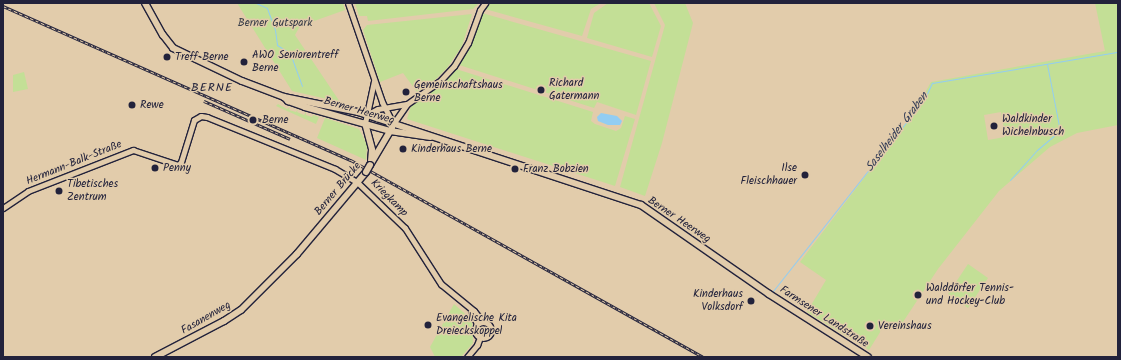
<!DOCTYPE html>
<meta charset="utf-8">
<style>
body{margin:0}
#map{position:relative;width:1121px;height:360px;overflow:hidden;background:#e2ccab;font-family:Kalam,sans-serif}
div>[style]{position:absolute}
.green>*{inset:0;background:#c3df96}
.water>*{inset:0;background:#92cdf2}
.stream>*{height:1px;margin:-0.5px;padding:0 0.5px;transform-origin:0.5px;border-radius:0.5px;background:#92cdf2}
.roads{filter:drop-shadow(1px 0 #22223b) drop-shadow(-1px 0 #22223b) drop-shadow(0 1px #22223b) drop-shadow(0 -1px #22223b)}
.tertiary>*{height:5px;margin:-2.5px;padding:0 2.5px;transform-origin:2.5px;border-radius:2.5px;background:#e2ccab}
.tertiary>.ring{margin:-2.5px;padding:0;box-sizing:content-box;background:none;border:5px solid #e2ccab;border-radius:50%}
.secondary>*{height:6px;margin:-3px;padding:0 3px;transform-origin:3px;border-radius:3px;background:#e2ccab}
.rail>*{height:2.5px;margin-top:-1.25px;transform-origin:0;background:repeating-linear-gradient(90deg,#e2ccab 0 3px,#22223b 0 6px);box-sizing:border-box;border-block:1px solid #22223b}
.bridges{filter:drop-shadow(1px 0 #22223b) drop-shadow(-1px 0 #22223b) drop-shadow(0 1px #22223b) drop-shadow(0 -1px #22223b)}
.secondary-bridge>*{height:6px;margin:-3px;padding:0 3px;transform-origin:3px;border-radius:3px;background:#e2ccab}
.dots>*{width:11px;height:11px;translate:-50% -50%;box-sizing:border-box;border:2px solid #e2ccab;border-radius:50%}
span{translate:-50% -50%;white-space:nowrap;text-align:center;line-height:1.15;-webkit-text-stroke:3px #e2ccab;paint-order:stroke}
.park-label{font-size:11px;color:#3a3e49}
.poi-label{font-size:11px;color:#22223b}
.left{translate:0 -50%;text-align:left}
.right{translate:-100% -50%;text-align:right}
.street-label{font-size:11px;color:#22223b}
.neighbourhood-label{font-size:12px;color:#22223b;letter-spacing:1px}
.water-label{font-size:12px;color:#333c56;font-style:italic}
.frame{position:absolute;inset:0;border:4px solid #22223b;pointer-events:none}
</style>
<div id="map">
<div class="green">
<i style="clip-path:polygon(237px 3px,343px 3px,345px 10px,300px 26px,295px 35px,340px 102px,292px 91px)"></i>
<i style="clip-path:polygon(355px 3px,479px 3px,473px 9px,368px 21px,367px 16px,359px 16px)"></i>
<i style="clip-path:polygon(488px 3px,601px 3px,591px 9px,582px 36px,485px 9px)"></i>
<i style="clip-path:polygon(608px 3px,649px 3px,661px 26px,652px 57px,587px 38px,594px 13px)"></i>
<i style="clip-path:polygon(654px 3px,685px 3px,693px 23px,662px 143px,645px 196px,620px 187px,665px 25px)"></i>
<i style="clip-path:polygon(evenodd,1095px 3px,1118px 3px,1118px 125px,1077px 133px,1050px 147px,999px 191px,938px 269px,899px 328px,887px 321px,869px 350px,807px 312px,826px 280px,800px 262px,915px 111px,931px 82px,1105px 51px,1095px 3px,1001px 112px,1005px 137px,988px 140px,984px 115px,1001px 112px)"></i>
<i style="clip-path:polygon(482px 13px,651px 61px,636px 115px,597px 102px,594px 108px,459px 65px,472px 42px)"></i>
<i style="clip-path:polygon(472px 14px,462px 46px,447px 68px,436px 79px,417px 92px,403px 73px,380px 82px,363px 30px,367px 25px)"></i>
<i style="clip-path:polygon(456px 69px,593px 112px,591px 121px,595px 124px,616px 131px,621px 128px,625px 116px,635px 119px,615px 186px,407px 119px,411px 106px,438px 87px)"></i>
<i style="clip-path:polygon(24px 72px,28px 89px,13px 92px,13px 75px)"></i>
<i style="clip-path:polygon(278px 104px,287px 109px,290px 107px,289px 110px,296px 112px,298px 109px,297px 112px,304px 115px,306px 112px,306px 115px,312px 117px,313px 115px,319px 117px,316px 124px,276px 106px)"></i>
<i style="clip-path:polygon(325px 118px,359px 129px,367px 145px,366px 160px,317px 138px)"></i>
<i style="clip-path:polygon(968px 264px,988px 278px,968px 308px,948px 294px)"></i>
<i style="clip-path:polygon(454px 304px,472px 320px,473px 343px,461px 357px,435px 357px,430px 347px)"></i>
</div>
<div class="water">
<i style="clip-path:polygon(601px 113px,617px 116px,622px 121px,620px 125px,608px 125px,598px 121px,597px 117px)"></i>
</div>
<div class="stream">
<i style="left:256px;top:3px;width:12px;rotate:24deg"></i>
<i style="left:267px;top:8px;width:23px;rotate:70deg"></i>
<i style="left:275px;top:30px;width:15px;rotate:82deg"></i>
<i style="left:277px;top:45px;width:15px;rotate:32deg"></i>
<i style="left:290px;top:53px;width:35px;rotate:70deg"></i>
<i style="left:1010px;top:180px;width:40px;rotate:-48deg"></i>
<i style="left:1037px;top:150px;width:30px;rotate:-40deg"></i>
<i style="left:1060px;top:131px;width:68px;rotate:-101deg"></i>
<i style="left:773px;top:291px;width:243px;rotate:-51.7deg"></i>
<i style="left:924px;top:100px;width:19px;rotate:-65deg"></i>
<i style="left:932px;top:83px;width:189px;rotate:-9.5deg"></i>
</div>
<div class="roads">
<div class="tertiary">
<i style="left:348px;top:3px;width:105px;rotate:71deg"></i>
<i style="left:382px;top:102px;width:25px;rotate:63deg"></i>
<i style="left:393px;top:124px;width:24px;rotate:-55deg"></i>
<i style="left:366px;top:115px;width:13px;rotate:-27deg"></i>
<i style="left:378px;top:109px;width:29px;rotate:-10deg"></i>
<i style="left:407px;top:104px;width:39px;rotate:-35deg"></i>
<i style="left:439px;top:82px;width:22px;rotate:-47deg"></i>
<i style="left:454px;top:66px;width:27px;rotate:-59deg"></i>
<i style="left:468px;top:43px;width:35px;rotate:-70deg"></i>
<i style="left:480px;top:10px;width:9px;rotate:-54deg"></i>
<i style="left:365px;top:123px;width:43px;rotate:-77.9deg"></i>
<i style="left:3px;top:208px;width:30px;rotate:-34deg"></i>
<i style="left:28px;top:191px;width:113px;rotate:-21.3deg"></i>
<i style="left:133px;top:150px;width:47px;rotate:18.4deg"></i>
<i style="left:178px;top:165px;width:4px;rotate:-45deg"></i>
<i style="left:181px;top:162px;width:44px;rotate:-72.8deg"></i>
<i style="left:194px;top:120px;width:8px;rotate:-30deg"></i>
<i style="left:201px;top:116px;width:6px;rotate:9deg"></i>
<i style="left:207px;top:117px;width:138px;rotate:22.1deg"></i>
<i style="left:335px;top:169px;width:27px;rotate:31deg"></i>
<i style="left:358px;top:183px;width:65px;rotate:43.8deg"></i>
<i style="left:405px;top:228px;width:67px;rotate:57.3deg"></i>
<i style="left:441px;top:284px;width:43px;rotate:39.3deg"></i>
<i style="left:474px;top:311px;width:14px;rotate:51deg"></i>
<i style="left:471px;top:311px;width:14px;rotate:65deg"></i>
<i class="ring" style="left:475px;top:322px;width:11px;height:11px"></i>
<i style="left:467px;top:357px;width:16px;rotate:-50deg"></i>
<i style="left:477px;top:345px;width:9px;rotate:-69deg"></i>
</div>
<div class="secondary">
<i style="left:145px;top:3px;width:37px;rotate:61deg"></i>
<i style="left:163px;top:35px;width:16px;rotate:52deg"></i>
<i style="left:173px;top:48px;width:76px;rotate:25.6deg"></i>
<i style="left:242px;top:81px;width:45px;rotate:20.9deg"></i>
<i style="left:284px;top:97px;width:76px;rotate:11.5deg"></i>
<i style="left:358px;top:112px;width:298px;rotate:18.2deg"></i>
<i style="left:641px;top:205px;width:156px;rotate:34.8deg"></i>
<i style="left:769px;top:294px;width:117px;rotate:32.5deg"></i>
<i style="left:284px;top:97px;width:6px;rotate:45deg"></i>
<i style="left:288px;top:101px;width:18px;rotate:19deg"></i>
<i style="left:305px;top:107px;width:88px;rotate:15.8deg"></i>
<i style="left:390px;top:131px;width:41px;rotate:8.3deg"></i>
<i style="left:365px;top:123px;width:28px;rotate:75deg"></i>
<i style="left:372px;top:150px;width:11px;rotate:95deg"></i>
<i style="left:370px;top:165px;width:43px;rotate:-59.3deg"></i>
<i style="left:155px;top:357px;width:78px;rotate:-27.6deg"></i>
<i style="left:224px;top:321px;width:20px;rotate:-33deg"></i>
<i style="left:241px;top:310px;width:79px;rotate:-45deg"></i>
<i style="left:297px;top:254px;width:107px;rotate:-49.9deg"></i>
</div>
</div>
<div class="rail">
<i style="left:3px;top:6px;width:381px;rotate:23.9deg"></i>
<i style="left:351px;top:160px;width:403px;rotate:29.2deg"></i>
<i style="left:204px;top:101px;width:94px;rotate:23.8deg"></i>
</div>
<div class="bridges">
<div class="secondary-bridge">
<i style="left:366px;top:172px;width:8px;rotate:-60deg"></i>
</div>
</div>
<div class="dots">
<i style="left:167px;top:57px;background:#22223b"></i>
<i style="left:244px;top:62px;background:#22223b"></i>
<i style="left:541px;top:90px;background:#22223b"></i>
<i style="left:406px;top:92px;background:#22223b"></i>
<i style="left:132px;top:105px;background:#22223b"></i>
<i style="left:253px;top:120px;background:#22223b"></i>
<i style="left:994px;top:126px;background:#22223b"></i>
<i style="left:403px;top:149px;background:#22223b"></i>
<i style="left:155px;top:168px;background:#22223b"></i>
<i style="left:515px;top:169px;background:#22223b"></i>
<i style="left:805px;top:175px;background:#22223b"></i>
<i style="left:59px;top:191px;background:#22223b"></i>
<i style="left:918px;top:295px;background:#22223b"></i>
<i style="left:751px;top:301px;background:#22223b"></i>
<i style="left:428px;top:325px;background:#22223b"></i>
<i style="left:870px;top:326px;background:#22223b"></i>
</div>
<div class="park-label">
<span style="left:275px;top:23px">Berner Gutspark</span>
</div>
<div class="poi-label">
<span class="left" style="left:252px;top:62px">AWO Seniorentreff<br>Berne</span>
<span class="left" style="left:175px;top:57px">Treff Berne</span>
<span class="left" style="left:549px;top:90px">Richard<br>Gatermann</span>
<span class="left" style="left:414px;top:92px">Gemeinschaftshaus<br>Berne</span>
<span class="left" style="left:140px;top:105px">Rewe</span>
<span class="left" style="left:262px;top:120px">Berne</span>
<span class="left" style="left:1002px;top:126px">Waldkinder<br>Wichelnbusch</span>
<span class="left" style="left:411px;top:149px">Kinderhaus Berne</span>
<span class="left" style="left:163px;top:168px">Penny</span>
<span class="left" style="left:523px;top:169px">Franz Bobzien</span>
<span class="right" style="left:797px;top:175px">Ilse<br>Fleischhauer</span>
<span class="left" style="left:67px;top:191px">Tibetisches<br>Zentrum</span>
<span class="left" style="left:926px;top:295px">Walddörfer Tennis-<br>und Hockey-Club</span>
<span class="right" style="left:743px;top:301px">Kinderhaus<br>Volksdorf</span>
<span class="left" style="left:436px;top:325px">Evangelische Kita<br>Dreieckskoppel</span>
<span class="left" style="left:878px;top:326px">Vereinshaus</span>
</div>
<div class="street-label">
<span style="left:359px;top:111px;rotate:16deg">Berner Heerweg</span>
<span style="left:74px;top:163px;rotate:-22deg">Hermann-Balk-Straße</span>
<span style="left:338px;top:189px;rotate:-50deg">Berner Brücke</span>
<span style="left:389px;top:198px;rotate:45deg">Kriegkamp</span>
<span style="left:679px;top:220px;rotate:34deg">Berner Heerweg</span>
<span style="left:824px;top:317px;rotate:33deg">Farmsener Landstraße</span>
<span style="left:206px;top:318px;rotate:-30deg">Fasanenweg</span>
</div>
<div class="neighbourhood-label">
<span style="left:212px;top:88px">BERNE</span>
</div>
<div class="water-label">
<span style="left:897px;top:132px;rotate:-53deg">Saselheider Graben</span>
</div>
<div class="frame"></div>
</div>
